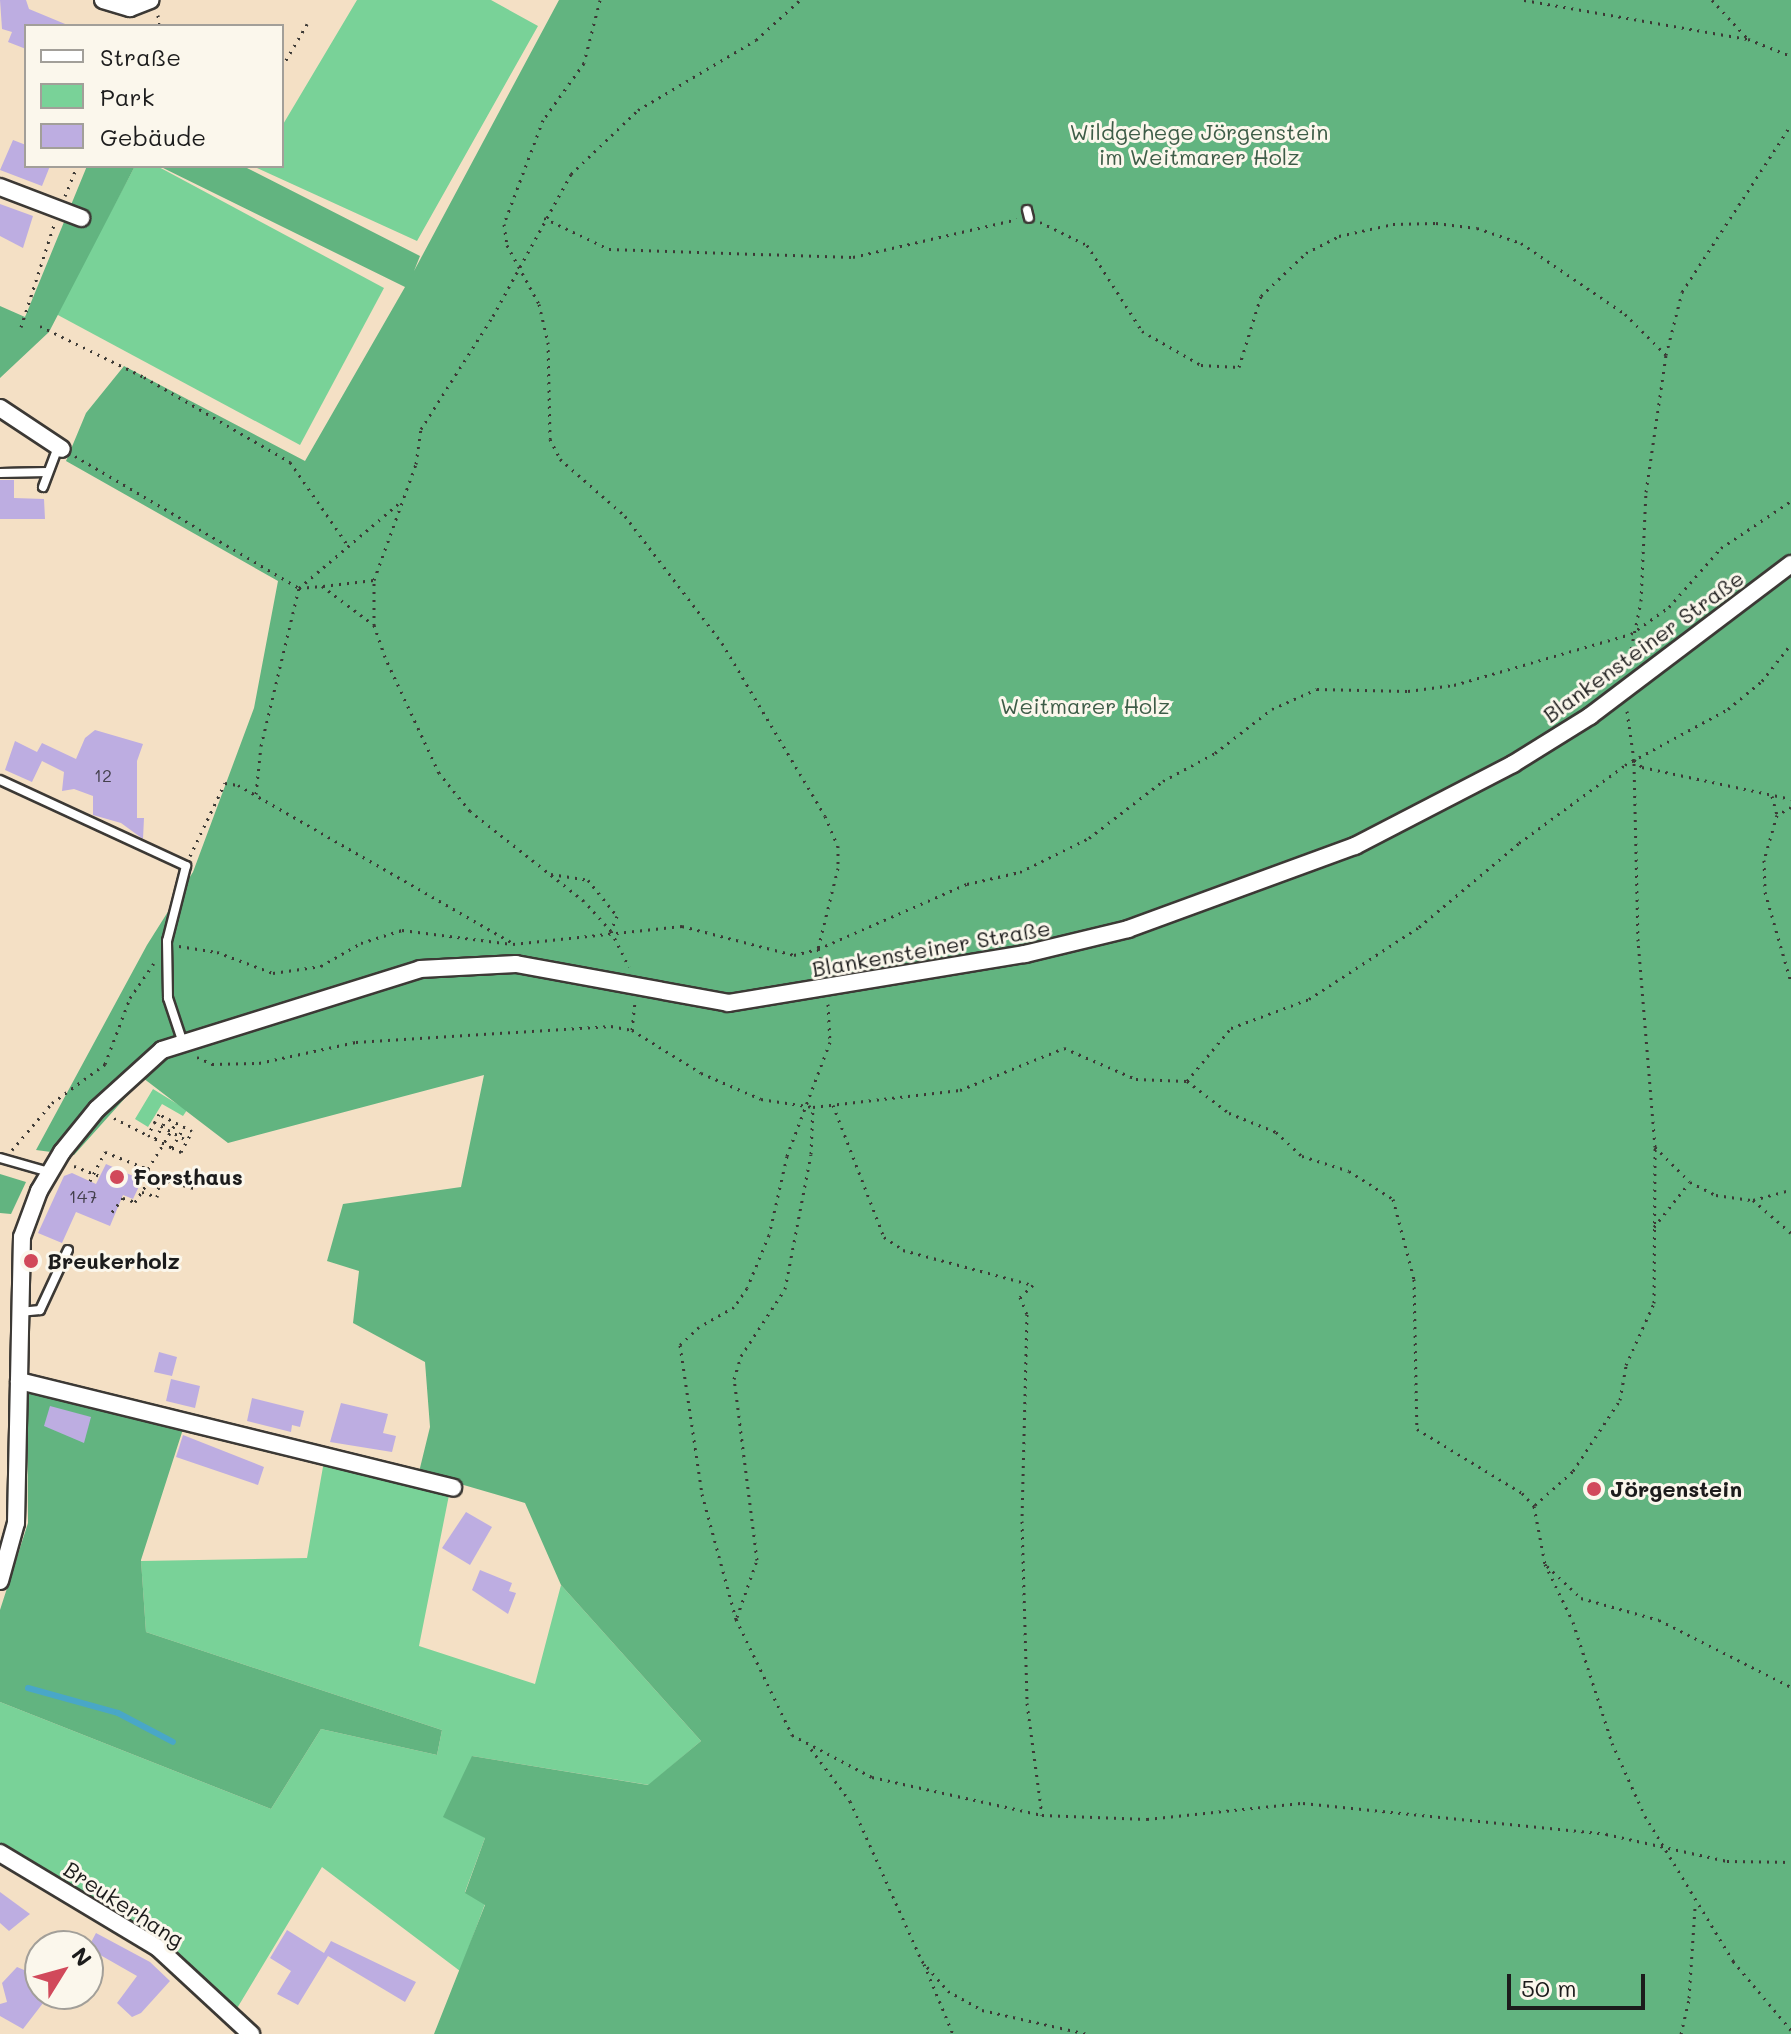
<!DOCTYPE html>
<meta charset="utf-8">
<style>
body{margin:0}
#map{position:relative;width:1791px;height:2034px;overflow:hidden;background:#f4e0c5;font-family:Mali,sans-serif}
div>[style]{position:absolute}
.green>*{inset:0;background:#79d298}
.forest>*{inset:0;background:#62b480}
.stream>*{height:6px;margin:-3px;padding:0 3px;transform-origin:3px;border-radius:3px;background:#49a7c7}
.building>*{inset:0;background:#bdade1}
.path>*{height:3px;margin-top:-1.5px;transform-origin:0;background:repeating-linear-gradient(90deg,#3c3935 0 2px,transparent 0 8px)}
.roads{filter:drop-shadow(2px 0 #3c3935) drop-shadow(-2px 0 #3c3935) drop-shadow(0 2px #3c3935) drop-shadow(0 -2px #3c3935)}
.service>*{height:8px;margin:-4px;padding:0 4px;transform-origin:4px;border-radius:4px;background:#fff}
.minor>*{height:16px;margin:-8px;padding:0 8px;transform-origin:8px;border-radius:8px;background:#fff}
.dots>*{width:22px;height:22px;translate:-50% -50%;box-sizing:border-box;border:4px solid #fbf7ec;border-radius:50%}
span{translate:-50% -50%;white-space:nowrap;text-align:center;line-height:1.15;-webkit-text-stroke:6px #fbf7ec;paint-order:stroke}
.number-label{font-size:18px;color:#44404d}
.number-label span{-webkit-text-stroke-width:0}
.park-label{font-size:22px;color:#3d5c47}
.street-label{font-size:22px;color:#1c1c1c}
.poi-label{font-size:22px;color:#1c1c1c;font-weight:700}
.left{translate:0 -50%;text-align:left}
.legend{position:absolute;left:24px;top:24px;width:260px;height:144px;box-sizing:border-box;background:#fbf7ec;border:2px solid #a29f99;margin:0;padding:10px 14px;list-style:none;font-size:24px;color:#1c1c1c}
.legend li{display:flex;align-items:center;gap:16px;height:40px}
.legend b{width:40px;border:2px solid #a29f99}
.north{position:absolute;left:24px;top:1930px;width:80px;height:80px;box-sizing:border-box;background:#fbf7ec;border:2px solid #a29f99;border-radius:50%;rotate:53deg;font-size:22px;font-weight:700;line-height:32px;text-align:center;color:#1c1c1c}
.north::after{content:'';display:block;margin:auto;width:28px;height:36px;background:#d1495b;clip-path:polygon(50% 0,100% 100%,50% 72%,0 100%)}
.scale{position:absolute;left:1507px;top:1974px;width:138px;height:36px;box-sizing:border-box;border:4px solid #1c1c1c;border-top:0;padding-left:10px;font-size:24px;line-height:28px;white-space:nowrap;color:#1c1c1c;-webkit-text-stroke:6px #fbf7ec;paint-order:stroke}
</style>
<div id="map">
<div class="green">
<i style="clip-path:polygon(357px 0,491px 0,538px 26px,417px 241px,257px 168px,282px 166px,282px 126px)"></i>
<i style="clip-path:polygon(135px 166px,157px 166px,384px 288px,300px 445px,56px 314px)"></i>
<i style="clip-path:polygon(153px 1089px,187px 1110px,183px 1116px,162px 1104px,148px 1127px,135px 1119px)"></i>
<i style="clip-path:polygon(324px 1461px,450px 1490px,419px 1646px,535px 1684px,561px 1585px,701px 1741px,649px 1785px,472px 1756px,485px 1838px,465px 1892px,485px 1904px,460px 1971px,322px 1867px,236px 2010px,170px 1949px,100px 1901px,0 1847px,0 1702px,271px 1809px,321px 1729px,437px 1755px,442px 1730px,146px 1632px,141px 1561px,307px 1558px)"></i>
</div>
<div class="forest">
<i style="clip-path:polygon(559px 0,1791px 0,1791px 2034px,434px 2034px,485px 1905px,465px 1893px,485px 1838px,443px 1817px,472px 1756px,648px 1785px,701px 1741px,561px 1585px,525px 1503px,419px 1472px,430px 1427px,425px 1362px,353px 1323px,359px 1271px,327px 1261px,343px 1204px,461px 1187px,484px 1075px,228px 1143px,143px 1078px,74px 1155px,36px 1150px,147px 945px,193px 872px,254px 708px,278px 581px,66px 461px,86px 413px,124px 366px,305px 461px,405px 287px,159px 166px,243px 166px,420px 256px,414px 271px)"></i>
<i style="clip-path:polygon(87px 166px,135px 166px,49px 332px,0 378px,0 306px,25px 317px)"></i>
<i style="clip-path:polygon(0 1174px,26px 1182px,11px 1214px,0 1213px)"></i>
<i style="clip-path:polygon(27px 1390px,184px 1426px,141px 1560px,146px 1632px,442px 1730px,437px 1755px,321px 1729px,271px 1809px,0 1702px,0 1610px,28px 1523px)"></i>
</div>
<div class="stream">
<i style="left:28px;top:1688px;width:93px;rotate:15.5deg"></i>
<i style="left:118px;top:1713px;width:62px;rotate:27.8deg"></i>
</div>
<div class="building">
<i style="clip-path:polygon(0 0,26px 0,29px 9px,70px 26px,26px 26px,26px 49px,8px 42px,12px 32px,2px 29px)"></i>
<i style="clip-path:polygon(13px 140px,26px 145px,26px 166px,50px 166px,42px 186px,0 170px)"></i>
<i style="clip-path:polygon(0 204px,33px 216px,23px 248px,0 236px)"></i>
<i style="clip-path:polygon(0 480px,14px 480px,14px 498px,44px 499px,45px 519px,0 519px)"></i>
<i style="clip-path:polygon(95px 730px,143px 744px,137px 761px,137px 818px,144px 818px,143px 839px,121px 823px,93px 815px,93px 796px,74px 789px,62px 791px,64px 772px,42px 761px,32px 782px,5px 770px,15px 741px,37px 752px,42px 743px,76px 759px,85px 738px)"></i>
<i style="clip-path:polygon(106px 1164px,142px 1180px,133px 1199px,123px 1195px,110px 1226px,76px 1212px,62px 1243px,38px 1233px,64px 1176px,72px 1173px,96px 1184px)"></i>
<i style="clip-path:polygon(159px 1352px,177px 1357px,172px 1376px,154px 1372px)"></i>
<i style="clip-path:polygon(171px 1379px,200px 1386px,195px 1408px,166px 1401px)"></i>
<i style="clip-path:polygon(252px 1398px,304px 1411px,300px 1427px,292px 1425px,291px 1432px,247px 1421px)"></i>
<i style="clip-path:polygon(341px 1403px,388px 1414px,383px 1433px,396px 1436px,392px 1452px,330px 1442px)"></i>
<i style="clip-path:polygon(50px 1406px,91px 1417px,84px 1443px,44px 1426px)"></i>
<i style="clip-path:polygon(183px 1435px,264px 1467px,258px 1485px,176px 1457px)"></i>
<i style="clip-path:polygon(466px 1512px,492px 1527px,470px 1565px,442px 1548px)"></i>
<i style="clip-path:polygon(480px 1570px,512px 1583px,509px 1591px,516px 1593px,508px 1614px,472px 1590px)"></i>
<i style="clip-path:polygon(0 1892px,30px 1914px,9px 1931px,0 1923px)"></i>
<i style="clip-path:polygon(287px 1930px,324px 1953px,331px 1941px,416px 1982px,405px 2002px,328px 1956px,298px 2005px,277px 1994px,291px 1971px,270px 1958px)"></i>
<i style="clip-path:polygon(96px 1933px,150px 1962px,170px 1981px,141px 2013px,132px 2017px,117px 2003px,137px 1976px,88px 1948px)"></i>
<i style="clip-path:polygon(17px 1967px,36px 1975px,40px 1994px,50px 1994px,23px 2029px,0 2016px,0 2004px,7px 2002px,2px 1983px)"></i>
</div>
<div class="path">
<i style="left:600px;top:0;width:65px;rotate:104.3deg"></i>
<i style="left:584px;top:63px;width:70px;rotate:125.7deg"></i>
<i style="left:543px;top:120px;width:111px;rotate:110.6deg"></i>
<i style="left:504px;top:224px;width:21px;rotate:82deg"></i>
<i style="left:507px;top:245px;width:67px;rotate:61.5deg"></i>
<i style="left:539px;top:304px;width:39px;rotate:77deg"></i>
<i style="left:548px;top:342px;width:97px;rotate:88.8deg"></i>
<i style="left:550px;top:439px;width:22px;rotate:63deg"></i>
<i style="left:560px;top:459px;width:86px;rotate:41.2deg"></i>
<i style="left:625px;top:516px;width:160px;rotate:52.6deg"></i>
<i style="left:722px;top:643px;width:201px;rotate:59.2deg"></i>
<i style="left:825px;top:816px;width:33px;rotate:67deg"></i>
<i style="left:838px;top:846px;width:22px;rotate:90deg"></i>
<i style="left:838px;top:868px;width:83px;rotate:103.9deg"></i>
<i style="left:818px;top:949px;width:21px;rotate:76deg"></i>
<i style="left:1524px;top:0;width:227px;rotate:9.9deg"></i>
<i style="left:1748px;top:39px;width:46px;rotate:21.6deg"></i>
<i style="left:1712px;top:0;width:53px;rotate:47.3deg"></i>
<i style="left:158px;top:15px;width:11px;rotate:85deg"></i>
<i style="left:282px;top:67px;width:50px;rotate:-59.8deg"></i>
<i style="left:65px;top:196px;width:32px;rotate:-68deg"></i>
<i style="left:544px;top:218px;width:72px;rotate:25.5deg"></i>
<i style="left:609px;top:249px;width:244px;rotate:1.9deg"></i>
<i style="left:853px;top:257px;width:168px;rotate:-13deg"></i>
<i style="left:1040px;top:222px;width:52px;rotate:26.1deg"></i>
<i style="left:1087px;top:245px;width:102px;rotate:57.4deg"></i>
<i style="left:1142px;top:331px;width:68px;rotate:30deg"></i>
<i style="left:1201px;top:365px;width:38px;rotate:3deg"></i>
<i style="left:1239px;top:367px;width:74px;rotate:-72.8deg"></i>
<i style="left:1261px;top:296px;width:62px;rotate:-43.7deg"></i>
<i style="left:1306px;top:253px;width:37px;rotate:-27deg"></i>
<i style="left:1339px;top:236px;width:55px;rotate:-12.5deg"></i>
<i style="left:1393px;top:224px;width:43px;rotate:-1.3deg"></i>
<i style="left:1436px;top:223px;width:41px;rotate:7deg"></i>
<i style="left:1477px;top:228px;width:46px;rotate:18.8deg"></i>
<i style="left:1521px;top:243px;width:126px;rotate:34.3deg"></i>
<i style="left:1625px;top:314px;width:58px;rotate:45deg"></i>
<i style="left:40px;top:326px;width:116px;rotate:26.1deg"></i>
<i style="left:144px;top:377px;width:169px;rotate:30.2deg"></i>
<i style="left:290px;top:462px;width:100px;rotate:55.2deg"></i>
<i style="left:21px;top:327px;width:107px;rotate:-72.1deg"></i>
<i style="left:75px;top:456px;width:260px;rotate:30.5deg"></i>
<i style="left:299px;top:588px;width:23px;rotate:-5deg"></i>
<i style="left:322px;top:586px;width:65px;rotate:36.9deg"></i>
<i style="left:323px;top:586px;width:51px;rotate:-6.7deg"></i>
<i style="left:1628px;top:664px;width:64px;rotate:-78.3deg"></i>
<i style="left:1641px;top:601px;width:109px;rotate:-87.4deg"></i>
<i style="left:1646px;top:492px;width:138px;rotate:-81.7deg"></i>
<i style="left:1666px;top:355px;width:65px;rotate:-75.7deg"></i>
<i style="left:1682px;top:292px;width:199px;rotate:-56.9deg"></i>
<i style="left:1627px;top:711px;width:49px;rotate:81.9deg"></i>
<i style="left:1634px;top:760px;width:11px;rotate:41deg"></i>
<i style="left:1642px;top:767px;width:152px;rotate:12.1deg"></i>
<i style="left:256px;top:794px;width:48px;rotate:-84.1deg"></i>
<i style="left:261px;top:746px;width:163px;rotate:-76.5deg"></i>
<i style="left:299px;top:588px;width:130px;rotate:-40.3deg"></i>
<i style="left:1772px;top:796px;width:20px;rotate:75deg"></i>
<i style="left:1791px;top:807px;width:16px;rotate:150deg"></i>
<i style="left:1777px;top:815px;width:47px;rotate:106.1deg"></i>
<i style="left:1764px;top:860px;width:32px;rotate:88deg"></i>
<i style="left:1765px;top:892px;width:94px;rotate:73.9deg"></i>
<i style="left:190px;top:856px;width:81px;rotate:-64.4deg"></i>
<i style="left:225px;top:783px;width:13px;rotate:9deg"></i>
<i style="left:238px;top:785px;width:315px;rotate:29.9deg"></i>
<i style="left:551px;top:874px;width:37px;rotate:9deg"></i>
<i style="left:588px;top:880px;width:46px;rotate:51.1deg"></i>
<i style="left:617px;top:916px;width:16px;rotate:112deg"></i>
<i style="left:611px;top:931px;width:40px;rotate:63.4deg"></i>
<i style="left:611px;top:931px;width:40px;rotate:-132deg"></i>
<i style="left:584px;top:901px;width:145px;rotate:-141.7deg"></i>
<i style="left:470px;top:811px;width:49px;rotate:-129.2deg"></i>
<i style="left:439px;top:773px;width:128px;rotate:-115deg"></i>
<i style="left:385px;top:657px;width:34px;rotate:-109deg"></i>
<i style="left:374px;top:625px;width:45px;rotate:-90deg"></i>
<i style="left:374px;top:580px;width:123px;rotate:-70.1deg"></i>
<i style="left:416px;top:464px;width:35px;rotate:-82deg"></i>
<i style="left:421px;top:429px;width:134px;rotate:-57.5deg"></i>
<i style="left:493px;top:316px;width:162px;rotate:-61.2deg"></i>
<i style="left:571px;top:174px;width:93px;rotate:-43.7deg"></i>
<i style="left:638px;top:110px;width:137px;rotate:-30.7deg"></i>
<i style="left:756px;top:40px;width:59px;rotate:-42.3deg"></i>
<i style="left:179px;top:946px;width:38px;rotate:9deg"></i>
<i style="left:217px;top:952px;width:60px;rotate:20.6deg"></i>
<i style="left:273px;top:973px;width:49px;rotate:-8.3deg"></i>
<i style="left:321px;top:966px;width:46px;rotate:-29.9deg"></i>
<i style="left:361px;top:943px;width:43px;rotate:-17.6deg"></i>
<i style="left:402px;top:930px;width:112px;rotate:7.2deg"></i>
<i style="left:513px;top:944px;width:170px;rotate:-6.1deg"></i>
<i style="left:682px;top:926px;width:116px;rotate:14.5deg"></i>
<i style="left:794px;top:955px;width:25px;rotate:-14deg"></i>
<i style="left:818px;top:949px;width:163px;rotate:-23.6deg"></i>
<i style="left:967px;top:884px;width:54px;rotate:-12.8deg"></i>
<i style="left:1020px;top:872px;width:77px;rotate:-26.2deg"></i>
<i style="left:1089px;top:838px;width:93px;rotate:-37.6deg"></i>
<i style="left:1163px;top:781px;width:59px;rotate:-28.3deg"></i>
<i style="left:1215px;top:753px;width:72px;rotate:-37.7deg"></i>
<i style="left:1272px;top:709px;width:49px;rotate:-24deg"></i>
<i style="left:1317px;top:689px;width:91px;rotate:1.3deg"></i>
<i style="left:1408px;top:691px;width:46px;rotate:-7.4deg"></i>
<i style="left:1454px;top:685px;width:184px;rotate:-16.1deg"></i>
<i style="left:1631px;top:634px;width:47px;rotate:-35.4deg"></i>
<i style="left:1669px;top:607px;width:79px;rotate:-48.6deg"></i>
<i style="left:1721px;top:548px;width:84px;rotate:-33.9deg"></i>
<i style="left:828px;top:1004px;width:38px;rotate:87deg"></i>
<i style="left:830px;top:1042px;width:122px;rotate:110.7deg"></i>
<i style="left:787px;top:1156px;width:81px;rotate:102.8deg"></i>
<i style="left:769px;top:1235px;width:57px;rotate:112.5deg"></i>
<i style="left:747px;top:1288px;width:23px;rotate:124deg"></i>
<i style="left:734px;top:1307px;width:40px;rotate:150.3deg"></i>
<i style="left:699px;top:1327px;width:26px;rotate:137deg"></i>
<i style="left:680px;top:1345px;width:151px;rotate:81.6deg"></i>
<i style="left:702px;top:1494px;width:130px;rotate:74.8deg"></i>
<i style="left:736px;top:1619px;width:129px;rotate:64.2deg"></i>
<i style="left:792px;top:1735px;width:90px;rotate:27.7deg"></i>
<i style="left:872px;top:1777px;width:174px;rotate:12.6deg"></i>
<i style="left:1042px;top:1815px;width:105px;rotate:2.2deg"></i>
<i style="left:1147px;top:1819px;width:157px;rotate:-5.9deg"></i>
<i style="left:1303px;top:1803px;width:305px;rotate:5.8deg"></i>
<i style="left:1606px;top:1834px;width:124px;rotate:12.6deg"></i>
<i style="left:1727px;top:1861px;width:64px;rotate:0.9deg"></i>
<i style="left:632px;top:1030px;width:28px;rotate:-84deg"></i>
<i style="left:197px;top:1057px;width:17px;rotate:25deg"></i>
<i style="left:212px;top:1064px;width:47px;rotate:-1.2deg"></i>
<i style="left:259px;top:1063px;width:99px;rotate:-12.2deg"></i>
<i style="left:356px;top:1042px;width:256px;rotate:-3.6deg"></i>
<i style="left:611px;top:1026px;width:21px;rotate:11deg"></i>
<i style="left:632px;top:1030px;width:81px;rotate:31.9deg"></i>
<i style="left:701px;top:1073px;width:65px;rotate:23.4deg"></i>
<i style="left:761px;top:1099px;width:53px;rotate:8.7deg"></i>
<i style="left:813px;top:1107px;width:148px;rotate:-6.6deg"></i>
<i style="left:960px;top:1090px;width:112px;rotate:-22deg"></i>
<i style="left:1064px;top:1048px;width:78px;rotate:23.3deg"></i>
<i style="left:1136px;top:1079px;width:51px;rotate:2.2deg"></i>
<i style="left:1187px;top:1081px;width:69px;rotate:-50.3deg"></i>
<i style="left:1231px;top:1028px;width:83px;rotate:-20.4deg"></i>
<i style="left:1309px;top:999px;width:131px;rotate:-33.2deg"></i>
<i style="left:1419px;top:927px;width:131px;rotate:-40deg"></i>
<i style="left:1519px;top:843px;width:132px;rotate:-36.3deg"></i>
<i style="left:1625px;top:765px;width:117px;rotate:-28.5deg"></i>
<i style="left:1728px;top:709px;width:44px;rotate:-39.5deg"></i>
<i style="left:1762px;top:681px;width:47px;rotate:-51.9deg"></i>
<i style="left:1187px;top:1081px;width:53px;rotate:37.3deg"></i>
<i style="left:1229px;top:1113px;width:51px;rotate:22deg"></i>
<i style="left:1276px;top:1132px;width:35px;rotate:43deg"></i>
<i style="left:1302px;top:1156px;width:49px;rotate:17.7deg"></i>
<i style="left:1349px;top:1171px;width:52px;rotate:32.5deg"></i>
<i style="left:1393px;top:1199px;width:83px;rotate:75.3deg"></i>
<i style="left:1414px;top:1279px;width:150px;rotate:88.9deg"></i>
<i style="left:1417px;top:1429px;width:123px;rotate:31.4deg"></i>
<i style="left:1522px;top:1493px;width:18px;rotate:47deg"></i>
<i style="left:1534px;top:1506px;width:59px;rotate:79.3deg"></i>
<i style="left:1545px;top:1564px;width:64px;rotate:64.2deg"></i>
<i style="left:1573px;top:1622px;width:127px;rotate:72.1deg"></i>
<i style="left:1612px;top:1743px;width:80px;rotate:65.7deg"></i>
<i style="left:1645px;top:1816px;width:170px;rotate:58.7deg"></i>
<i style="left:1733px;top:1961px;width:90px;rotate:50deg"></i>
<i style="left:833px;top:1105px;width:142px;rotate:68.9deg"></i>
<i style="left:884px;top:1237px;width:23px;rotate:34deg"></i>
<i style="left:903px;top:1250px;width:135px;rotate:15.1deg"></i>
<i style="left:1033px;top:1285px;width:18px;rotate:137deg"></i>
<i style="left:1020px;top:1297px;width:18px;rotate:68deg"></i>
<i style="left:1027px;top:1314px;width:207px;rotate:91.4deg"></i>
<i style="left:1022px;top:1521px;width:182px;rotate:88.4deg"></i>
<i style="left:1027px;top:1703px;width:113px;rotate:82.4deg"></i>
<i style="left:114px;top:1118px;width:38px;rotate:27deg"></i>
<i style="left:148px;top:1135px;width:27px;rotate:28deg"></i>
<i style="left:172px;top:1148px;width:10px;rotate:24deg"></i>
<i style="left:181px;top:1152px;width:24px;rotate:-62deg"></i>
<i style="left:192px;top:1131px;width:37px;rotate:-153deg"></i>
<i style="left:159px;top:1114px;width:24px;rotate:118deg"></i>
<i style="left:154px;top:1122px;width:37px;rotate:29deg"></i>
<i style="left:155px;top:1139px;width:24px;rotate:-60deg"></i>
<i style="left:1655px;top:1147px;width:49px;rotate:45deg"></i>
<i style="left:1690px;top:1182px;width:29px;rotate:27deg"></i>
<i style="left:1716px;top:1195px;width:37px;rotate:8deg"></i>
<i style="left:1753px;top:1200px;width:39px;rotate:-15deg"></i>
<i style="left:172px;top:1148px;width:24px;rotate:-60deg"></i>
<i style="left:12px;top:1150px;width:62px;rotate:-49.6deg"></i>
<i style="left:52px;top:1103px;width:66px;rotate:-36.3deg"></i>
<i style="left:105px;top:1064px;width:71px;rotate:-69.3deg"></i>
<i style="left:130px;top:998px;width:42px;rotate:-55.6deg"></i>
<i style="left:74px;top:1166px;width:28px;rotate:21deg"></i>
<i style="left:148px;top:1169px;width:54px;rotate:-58.7deg"></i>
<i style="left:90px;top:1181px;width:33px;rotate:-63deg"></i>
<i style="left:105px;top:1152px;width:46px;rotate:21.6deg"></i>
<i style="left:148px;top:1169px;width:12px;rotate:90deg"></i>
<i style="left:142px;top:1192px;width:16px;rotate:18deg"></i>
<i style="left:157px;top:1197px;width:18px;rotate:-81deg"></i>
<i style="left:160px;top:1179px;width:35px;rotate:15deg"></i>
<i style="left:1753px;top:1200px;width:50px;rotate:41deg"></i>
<i style="left:112px;top:1212px;width:18px;rotate:-52deg"></i>
<i style="left:123px;top:1198px;width:13px;rotate:18deg"></i>
<i style="left:135px;top:1202px;width:24px;rotate:-57deg"></i>
<i style="left:1654px;top:1227px;width:56px;rotate:-51.5deg"></i>
<i style="left:1535px;top:1505px;width:51px;rotate:-41.8deg"></i>
<i style="left:1573px;top:1471px;width:85px;rotate:-56.5deg"></i>
<i style="left:1620px;top:1400px;width:36px;rotate:-80deg"></i>
<i style="left:1626px;top:1365px;width:68px;rotate:-65.7deg"></i>
<i style="left:1654px;top:1303px;width:156px;rotate:-89.6deg"></i>
<i style="left:1655px;top:1147px;width:207px;rotate:-94.7deg"></i>
<i style="left:1638px;top:941px;width:181px;rotate:-91.3deg"></i>
<i style="left:1547px;top:1566px;width:47px;rotate:43.3deg"></i>
<i style="left:1581px;top:1598px;width:81px;rotate:15.8deg"></i>
<i style="left:1659px;top:1620px;width:148px;rotate:26.9deg"></i>
<i style="left:737px;top:1617px;width:60px;rotate:-70.7deg"></i>
<i style="left:757px;top:1560px;width:182px;rotate:-97.2deg"></i>
<i style="left:734px;top:1379px;width:24px;rotate:-73deg"></i>
<i style="left:741px;top:1356px;width:80px;rotate:-56.7deg"></i>
<i style="left:785px;top:1289px;width:137px;rotate:-79.1deg"></i>
<i style="left:811px;top:1154px;width:47px;rotate:-87.6deg"></i>
<i style="left:811px;top:1749px;width:65px;rotate:53.1deg"></i>
<i style="left:850px;top:1801px;width:175px;rotate:65.8deg"></i>
<i style="left:922px;top:1961px;width:40px;rotate:49deg"></i>
<i style="left:948px;top:1991px;width:39px;rotate:29deg"></i>
<i style="left:982px;top:2010px;width:109px;rotate:12.8deg"></i>
<i style="left:924px;top:1964px;width:76px;rotate:67.5deg"></i>
<i style="left:1681px;top:2034px;width:37px;rotate:-77deg"></i>
<i style="left:1689px;top:1998px;width:91px;rotate:-86.2deg"></i>
</div>
<div class="roads">
<div class="service">
<i style="left:1027px;top:210px;width:8px;rotate:76deg"></i>
<i style="left:0;top:473px;width:48px;rotate:-1.2deg"></i>
<i style="left:43px;top:487px;width:43px;rotate:-69.4deg"></i>
<i style="left:0;top:780px;width:205px;rotate:24.8deg"></i>
<i style="left:186px;top:866px;width:77px;rotate:104.2deg"></i>
<i style="left:167px;top:941px;width:57px;rotate:89deg"></i>
<i style="left:168px;top:998px;width:44px;rotate:71.6deg"></i>
<i style="left:0;top:1158px;width:51px;rotate:15.9deg"></i>
<i style="left:20px;top:1312px;width:20px;rotate:-6deg"></i>
<i style="left:40px;top:1310px;width:66px;rotate:-65deg"></i>
</div>
<div class="minor">
<i style="left:103px;top:0;width:28px;rotate:17deg"></i>
<i style="left:130px;top:8px;width:22px;rotate:-21deg"></i>
<i style="left:0;top:187px;width:87px;rotate:20.9deg"></i>
<i style="left:0;top:408px;width:74px;rotate:33.5deg"></i>
<i style="left:19px;top:1381px;width:447px;rotate:13.8deg"></i>
<i style="left:0;top:1581px;width:60px;rotate:-74.6deg"></i>
<i style="left:16px;top:1523px;width:286px;rotate:-88.8deg"></i>
<i style="left:22px;top:1237px;width:49px;rotate:-69.7deg"></i>
<i style="left:39px;top:1191px;width:45px;rotate:-59.5deg"></i>
<i style="left:62px;top:1152px;width:55px;rotate:-50.9deg"></i>
<i style="left:97px;top:1109px;width:88px;rotate:-42.2deg"></i>
<i style="left:162px;top:1050px;width:270px;rotate:-17.4deg"></i>
<i style="left:420px;top:969px;width:96px;rotate:-3deg"></i>
<i style="left:516px;top:964px;width:216px;rotate:10.4deg"></i>
<i style="left:728px;top:1003px;width:301px;rotate:-9.4deg"></i>
<i style="left:1025px;top:954px;width:106px;rotate:-13.6deg"></i>
<i style="left:1128px;top:929px;width:242px;rotate:-20.1deg"></i>
<i style="left:1355px;top:846px;width:178px;rotate:-27.4deg"></i>
<i style="left:1513px;top:764px;width:91px;rotate:-31.9deg"></i>
<i style="left:1590px;top:716px;width:252px;rotate:-37.1deg"></i>
<i style="left:0;top:1853px;width:184px;rotate:31deg"></i>
<i style="left:158px;top:1948px;width:127px;rotate:42.8deg"></i>
</div>
</div>
<div class="dots">
<i style="left:117px;top:1177px;background:#d1495b"></i>
<i style="left:31px;top:1261px;background:#d1495b"></i>
<i style="left:1594px;top:1489px;background:#d1495b"></i>
</div>
<div class="number-label">
<span style="left:103px;top:775px">12</span>
<span style="left:83px;top:1196px">147</span>
</div>
<div class="park-label">
<span style="left:1199px;top:144px">Wildgehege Jörgenstein<br>im Weitmarer Holz</span>
<span style="left:1085px;top:706px">Weitmarer Holz</span>
</div>
<div class="street-label">
<span style="left:1643px;top:646px;rotate:-36deg">Blankensteiner Straße</span>
<span style="left:931px;top:948px;rotate:-10deg">Blankensteiner Straße</span>
<span style="left:124px;top:1904px;rotate:33deg">Breukerhang</span>
</div>
<div class="poi-label">
<span class="left" style="left:133px;top:1177px">Forsthaus</span>
<span class="left" style="left:47px;top:1261px">Breukerholz</span>
<span class="left" style="left:1610px;top:1489px">Jörgenstein</span>
</div>
<ul class="legend">
<li><b style="height:10px;background:#fff"></b>Straße</li>
<li><b style="height:22px;background:#79d298"></b>Park</li>
<li><b style="height:22px;background:#bdade1"></b>Gebäude</li>
</ul>
<div class="north">N</div>
<div class="scale">50 m</div>
</div>
